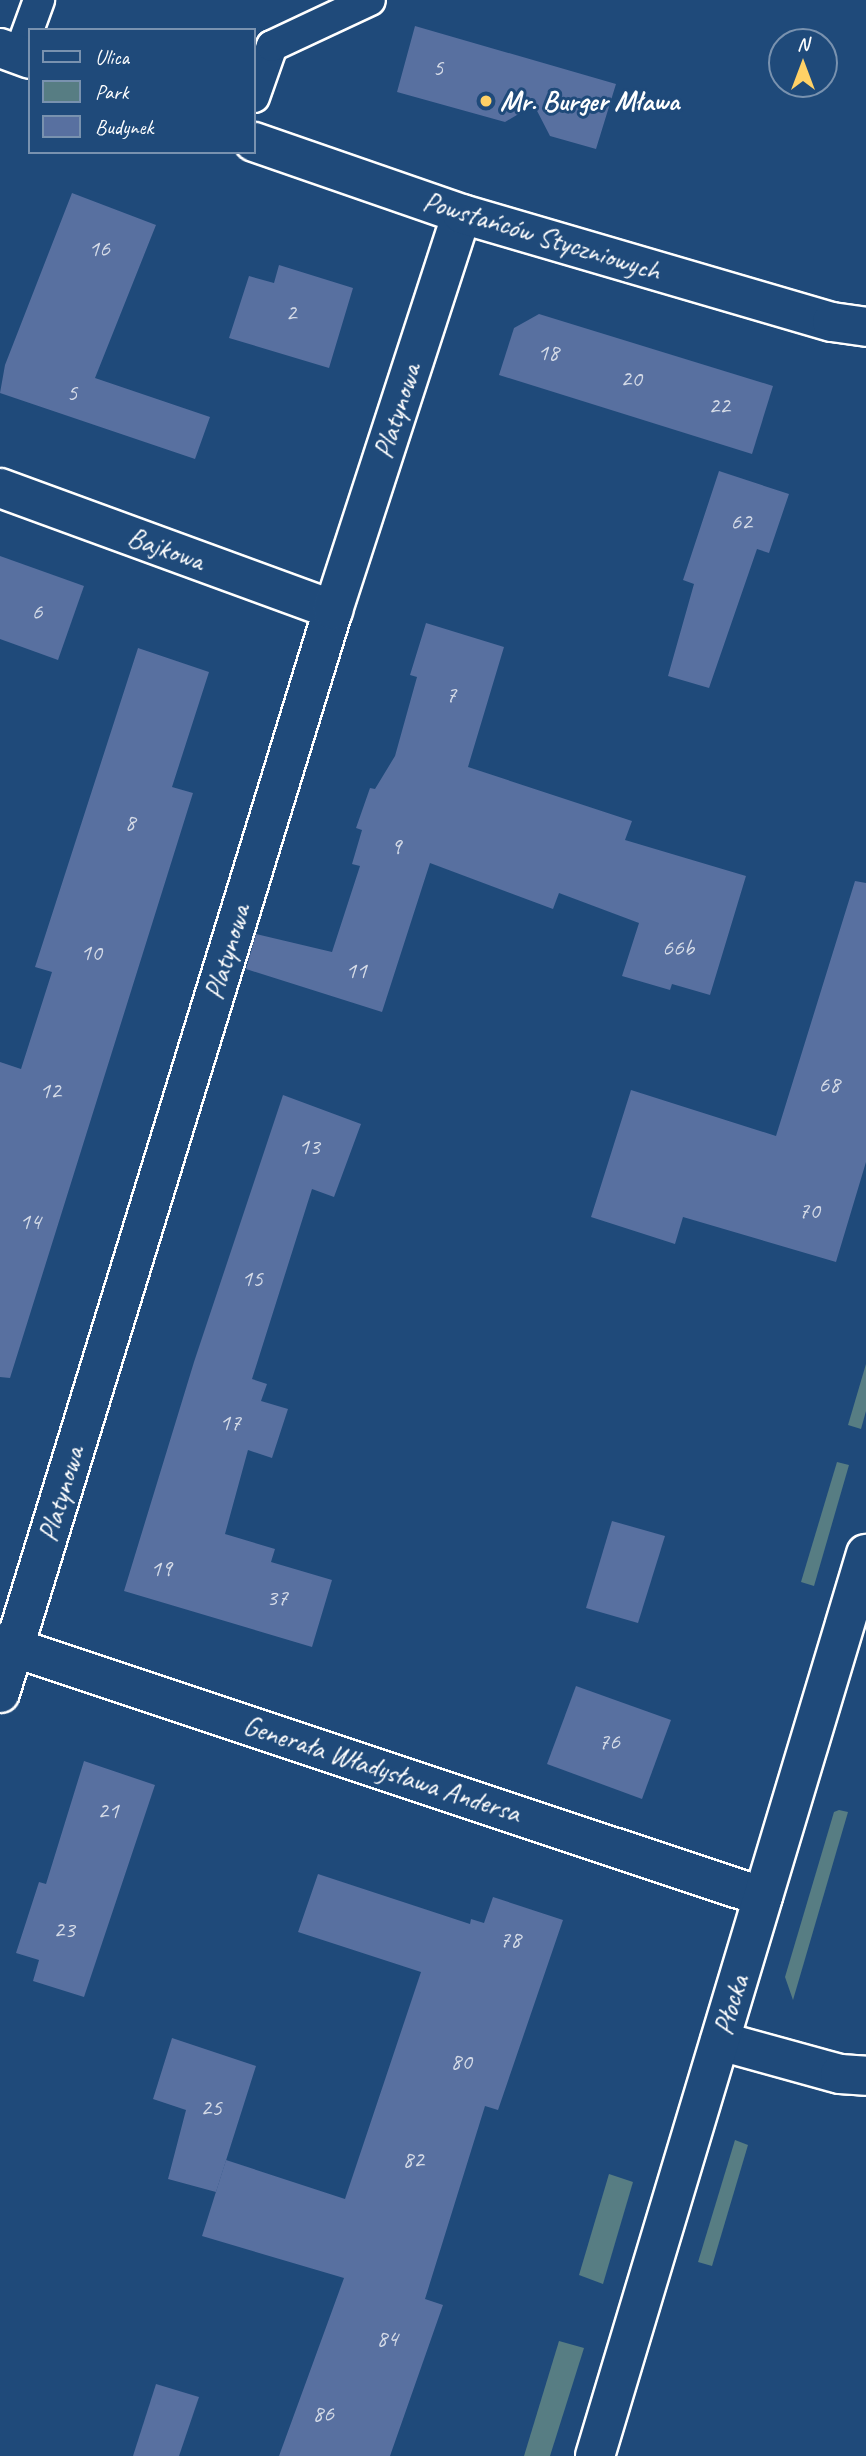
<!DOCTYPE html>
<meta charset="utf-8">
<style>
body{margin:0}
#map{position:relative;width:866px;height:2456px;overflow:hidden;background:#1f4a7a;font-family:Caveat,sans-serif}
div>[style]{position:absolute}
.green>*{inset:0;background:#577d83}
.building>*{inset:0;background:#5870a0}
.roads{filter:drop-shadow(2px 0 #fff) drop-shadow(-2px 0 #fff) drop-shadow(0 2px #fff) drop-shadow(0 -2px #fff)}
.lane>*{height:30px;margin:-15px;padding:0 15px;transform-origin:15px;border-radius:15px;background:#1f4a7a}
.street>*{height:38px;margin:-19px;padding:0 19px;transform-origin:19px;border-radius:19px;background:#1f4a7a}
.secondary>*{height:38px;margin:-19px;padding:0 19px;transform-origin:19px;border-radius:19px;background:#1f4a7a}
.dots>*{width:19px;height:19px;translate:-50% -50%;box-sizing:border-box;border:4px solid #1f4a7a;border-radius:50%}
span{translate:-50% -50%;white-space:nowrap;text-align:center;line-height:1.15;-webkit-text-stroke:6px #1f4a7a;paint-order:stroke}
.number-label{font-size:24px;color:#d5dbe7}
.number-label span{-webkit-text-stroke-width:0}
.poi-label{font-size:28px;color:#fff;font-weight:700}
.left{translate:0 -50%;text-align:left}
.street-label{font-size:28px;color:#fff}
.legend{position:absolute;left:28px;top:28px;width:228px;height:126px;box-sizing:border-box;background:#1f4a7a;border:2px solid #7992af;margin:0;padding:9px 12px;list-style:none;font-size:21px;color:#fff}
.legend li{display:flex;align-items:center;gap:14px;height:35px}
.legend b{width:35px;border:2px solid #7992af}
.north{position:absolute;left:768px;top:28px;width:70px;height:70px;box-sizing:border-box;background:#1f4a7a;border:2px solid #7992af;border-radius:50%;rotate:0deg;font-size:19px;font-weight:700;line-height:28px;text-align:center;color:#fff}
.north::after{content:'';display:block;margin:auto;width:24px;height:32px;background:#ffd166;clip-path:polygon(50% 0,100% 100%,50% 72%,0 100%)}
</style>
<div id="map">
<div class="green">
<i style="clip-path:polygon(866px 1364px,866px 1411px,861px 1429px,848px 1425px)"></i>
<i style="clip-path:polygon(837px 1462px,849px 1465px,814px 1586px,801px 1582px)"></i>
<i style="clip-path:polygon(839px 1810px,848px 1812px,793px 2000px,785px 1977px,834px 1812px)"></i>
<i style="clip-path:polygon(735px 2140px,748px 2145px,712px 2266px,698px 2262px)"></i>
<i style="clip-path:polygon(609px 2174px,633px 2182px,603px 2284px,579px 2275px)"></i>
<i style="clip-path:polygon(559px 2341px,584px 2348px,550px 2456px,524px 2456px)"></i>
</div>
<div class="building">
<i style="clip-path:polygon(415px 26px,616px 84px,596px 149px,550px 136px,534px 105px,505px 122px,397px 92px)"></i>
<i style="clip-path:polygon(72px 193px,156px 225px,95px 378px,210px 417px,195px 459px,0 393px,5px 365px)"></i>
<i style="clip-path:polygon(279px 265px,353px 288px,329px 368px,229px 338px,249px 276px,274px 283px)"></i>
<i style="clip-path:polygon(539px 314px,773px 386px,752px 454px,499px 375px,514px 328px)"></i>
<i style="clip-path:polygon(719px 471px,789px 494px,769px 553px,757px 549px,709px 688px,668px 676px,694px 584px,683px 580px)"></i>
<i style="clip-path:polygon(0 556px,84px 586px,58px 660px,0 639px)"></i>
<i style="clip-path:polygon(426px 623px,504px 647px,468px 767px,632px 821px,625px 840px,746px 876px,710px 995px,672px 984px,670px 990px,622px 976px,639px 923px,559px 893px,553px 909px,430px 863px,382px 1012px,246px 969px,256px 934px,332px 952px,360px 866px,352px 864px,362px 830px,356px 828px,370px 788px,375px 789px,395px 756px,417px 677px,410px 675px)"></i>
<i style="clip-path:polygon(138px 648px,209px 672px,172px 787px,193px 793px,10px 1378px,0 1377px,0 1062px,21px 1069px,52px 972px,35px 967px)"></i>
<i style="clip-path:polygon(855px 881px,866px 883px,866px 1162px,836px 1262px,683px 1217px,675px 1244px,591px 1217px,631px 1090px,776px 1136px)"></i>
<i style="clip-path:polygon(283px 1095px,361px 1124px,334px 1197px,312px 1189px,252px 1379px,267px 1384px,261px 1401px,288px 1409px,272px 1458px,248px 1450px,225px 1534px,275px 1549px,271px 1562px,332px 1580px,312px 1647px,124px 1591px,194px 1362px)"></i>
<i style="clip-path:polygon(612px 1521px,665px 1536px,638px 1623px,586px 1608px)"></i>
<i style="clip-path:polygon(576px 1686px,671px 1720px,642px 1799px,547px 1764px)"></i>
<i style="clip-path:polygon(84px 1761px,155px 1785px,84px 1997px,33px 1981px,39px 1960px,16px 1953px,39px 1882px,46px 1884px)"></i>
<i style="clip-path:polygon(318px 1874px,470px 1924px,471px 1919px,484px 1923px,493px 1897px,563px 1920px,498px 2110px,485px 2106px,425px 2299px,443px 2305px,390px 2456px,279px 2456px,344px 2278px,202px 2236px,226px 2160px,345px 2199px,421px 1972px,298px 1932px)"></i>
<i style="clip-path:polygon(172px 2038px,256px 2066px,216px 2192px,168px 2179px,186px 2110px,153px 2099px)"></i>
<i style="clip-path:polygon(156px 2384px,199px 2397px,179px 2456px,133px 2456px)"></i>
</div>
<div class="roads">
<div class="lane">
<i style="left:19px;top:55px;width:59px;rotate:-70deg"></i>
<i style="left:254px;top:97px;width:54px;rotate:-70.6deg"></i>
<i style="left:272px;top:46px;width:108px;rotate:-25.1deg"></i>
</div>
<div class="street">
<i style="left:0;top:488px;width:355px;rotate:20.1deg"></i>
<i style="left:0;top:1643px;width:804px;rotate:18.41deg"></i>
<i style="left:0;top:1693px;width:1133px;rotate:-72.91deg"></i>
<i style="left:333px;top:610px;width:416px;rotate:-72deg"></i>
<i style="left:720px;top:2041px;width:124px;rotate:15.4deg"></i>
<i style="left:840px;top:2074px;width:26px;rotate:4deg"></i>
</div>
<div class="secondary">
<i style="left:0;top:48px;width:32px;rotate:20deg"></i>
<i style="left:254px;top:142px;width:220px;rotate:19.1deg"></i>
<i style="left:462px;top:214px;width:385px;rotate:16.3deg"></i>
<i style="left:832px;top:322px;width:34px;rotate:8deg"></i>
<i style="left:595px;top:2456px;width:942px;rotate:-73.28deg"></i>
</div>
</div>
<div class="dots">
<i style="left:486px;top:101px;background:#ffd166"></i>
</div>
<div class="number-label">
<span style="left:438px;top:68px">5</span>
<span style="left:99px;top:249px">16</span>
<span style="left:291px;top:313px">2</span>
<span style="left:548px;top:353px">18</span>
<span style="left:631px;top:379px">20</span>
<span style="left:72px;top:393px">5</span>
<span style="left:719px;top:406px">22</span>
<span style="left:741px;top:522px">62</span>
<span style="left:37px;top:612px">6</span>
<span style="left:451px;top:695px">7</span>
<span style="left:130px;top:823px">8</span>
<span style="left:396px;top:847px">9</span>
<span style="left:678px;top:948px">66b</span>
<span style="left:91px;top:953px">10</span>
<span style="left:356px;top:971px">11</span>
<span style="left:829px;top:1085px">68</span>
<span style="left:50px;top:1091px">12</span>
<span style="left:309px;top:1147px">13</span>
<span style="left:809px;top:1211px">70</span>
<span style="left:30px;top:1222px">14</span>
<span style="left:252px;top:1279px">15</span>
<span style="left:230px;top:1423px">17</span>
<span style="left:161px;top:1569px">19</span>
<span style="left:277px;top:1598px">37</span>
<span style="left:609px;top:1742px">76</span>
<span style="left:108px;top:1811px">21</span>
<span style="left:64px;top:1930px">23</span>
<span style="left:510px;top:1940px">78</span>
<span style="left:461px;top:2062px">80</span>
<span style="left:211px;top:2108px">25</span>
<span style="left:413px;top:2160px">82</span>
<span style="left:387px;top:2339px">84</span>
<span style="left:323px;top:2414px">86</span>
</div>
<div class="poi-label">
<span class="left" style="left:500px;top:101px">Mr. Burger Mława</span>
</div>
<div class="street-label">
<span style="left:542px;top:236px;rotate:17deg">Powstańców Styczniowych</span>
<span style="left:397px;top:411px;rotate:-72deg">Platynowa</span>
<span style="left:166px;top:549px;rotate:20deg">Bajkowa</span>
<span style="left:227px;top:952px;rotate:-73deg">Platynowa</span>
<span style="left:61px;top:1494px;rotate:-73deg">Platynowa</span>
<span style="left:382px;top:1769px;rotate:18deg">Generała Władysława Andersa</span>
<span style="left:731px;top:2005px;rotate:-73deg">Płocka</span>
</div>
<ul class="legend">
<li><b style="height:9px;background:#1f4a7a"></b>Ulica</li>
<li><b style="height:19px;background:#577d83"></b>Park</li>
<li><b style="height:19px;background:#5870a0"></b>Budynek</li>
</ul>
<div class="north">N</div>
</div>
